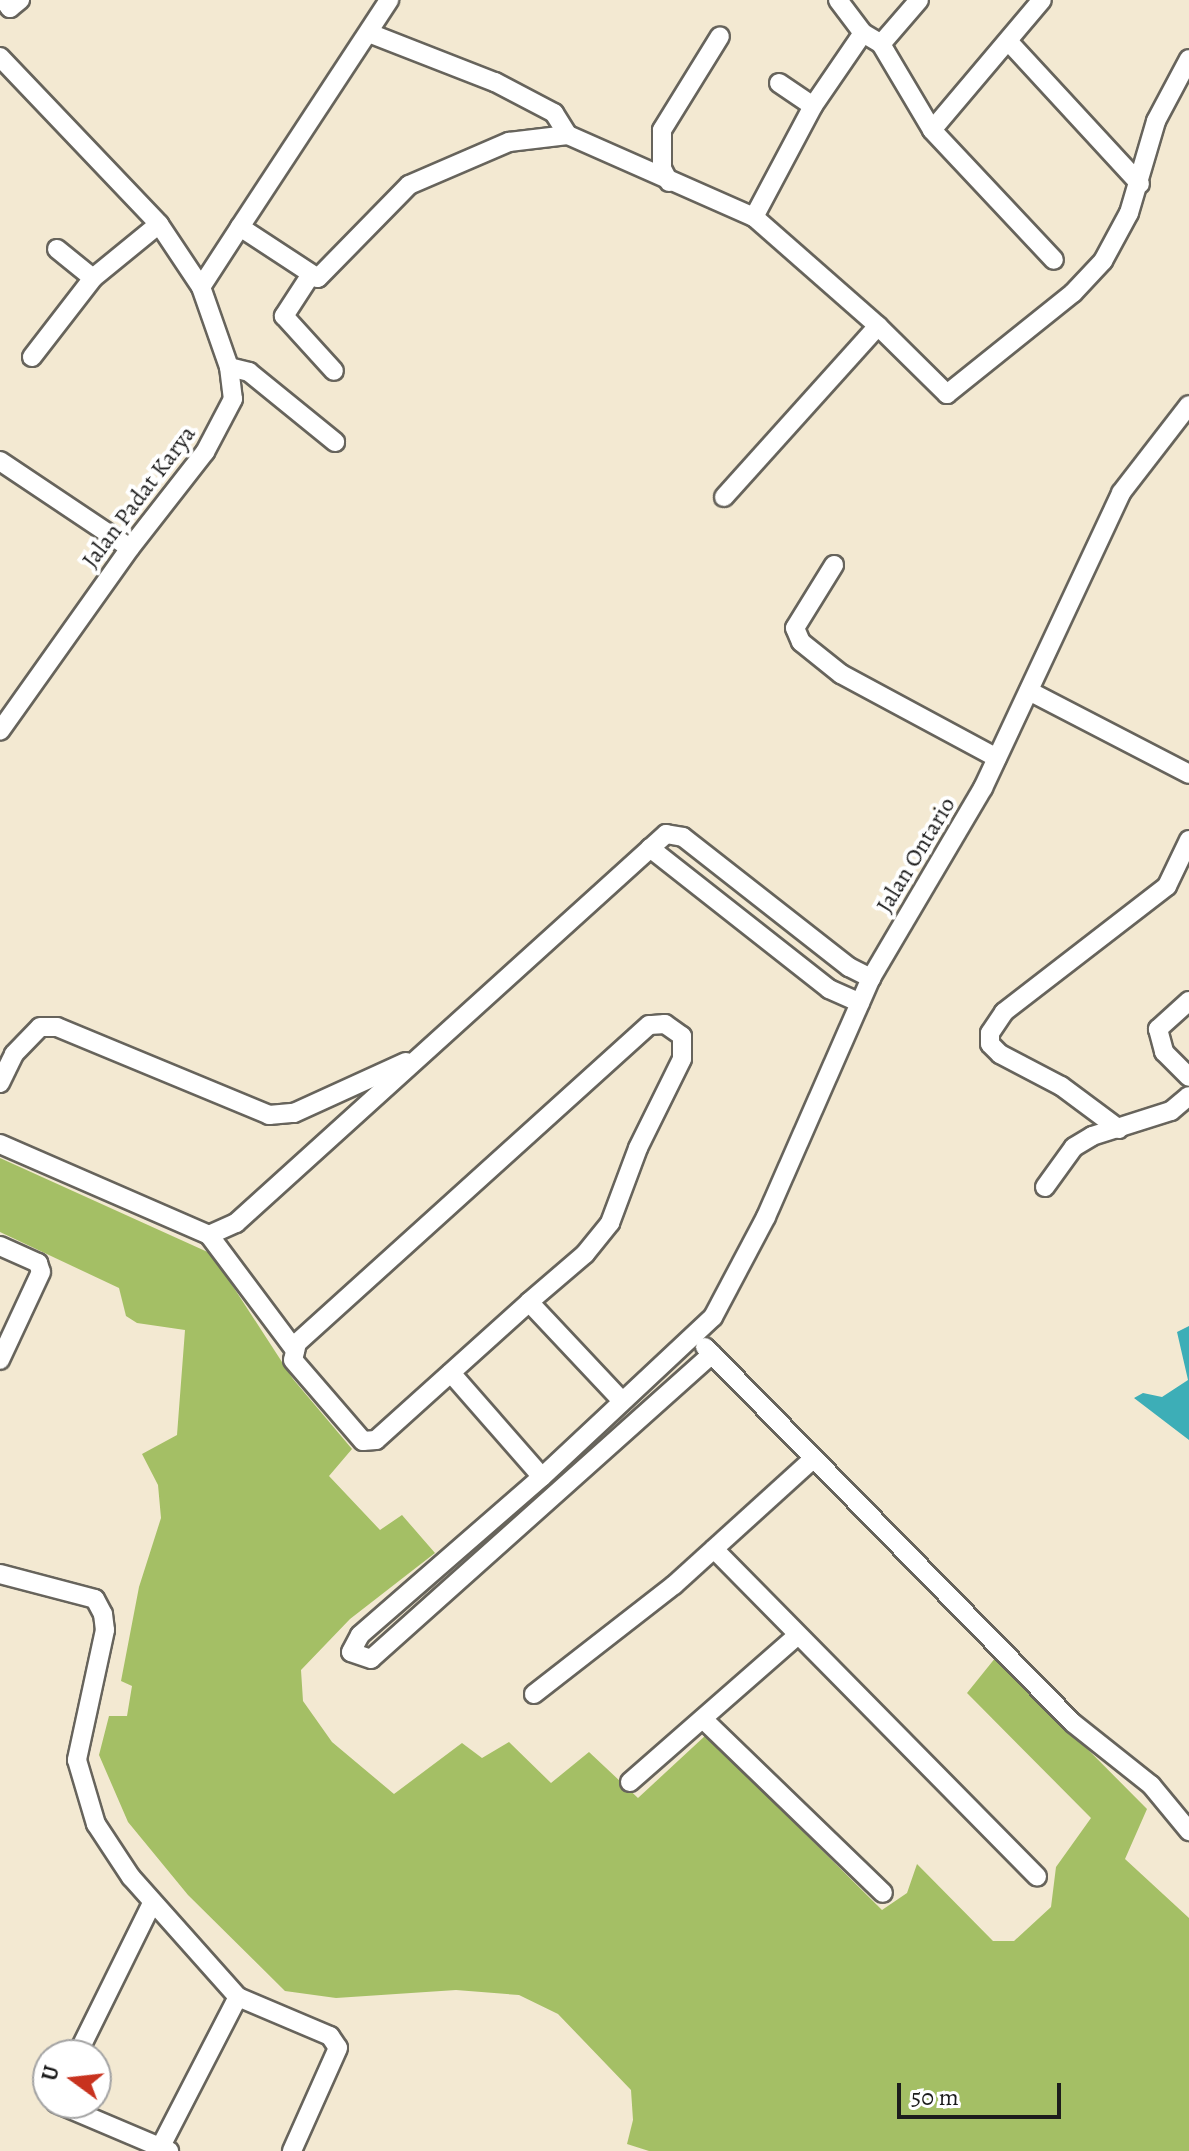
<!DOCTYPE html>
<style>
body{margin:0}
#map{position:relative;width:1189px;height:2151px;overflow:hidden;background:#f3e9d2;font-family:Alegreya,serif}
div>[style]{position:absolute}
.green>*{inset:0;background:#a4bf65}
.water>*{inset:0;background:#3daeb7}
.roads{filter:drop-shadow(2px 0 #67645c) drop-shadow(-2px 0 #67645c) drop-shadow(0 2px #67645c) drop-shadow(0 -2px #67645c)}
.street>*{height:18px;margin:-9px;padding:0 9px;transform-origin:9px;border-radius:9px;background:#fff}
span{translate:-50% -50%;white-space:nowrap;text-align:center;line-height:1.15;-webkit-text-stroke:8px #fff;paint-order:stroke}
.street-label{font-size:24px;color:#1c1c1c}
.north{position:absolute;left:32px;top:2039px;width:80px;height:80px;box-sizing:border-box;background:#fff;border:2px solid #a4a4a4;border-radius:50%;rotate:285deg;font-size:22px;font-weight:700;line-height:32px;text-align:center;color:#1c1c1c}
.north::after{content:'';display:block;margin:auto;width:28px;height:36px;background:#c8321e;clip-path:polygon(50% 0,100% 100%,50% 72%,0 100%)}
.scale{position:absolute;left:897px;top:2083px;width:164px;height:36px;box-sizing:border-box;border:4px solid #1c1c1c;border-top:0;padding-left:10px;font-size:24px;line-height:28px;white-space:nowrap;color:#1c1c1c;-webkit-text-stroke:6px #fff;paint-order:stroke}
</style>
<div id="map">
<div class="green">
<i style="clip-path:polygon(0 1158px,212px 1254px,293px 1379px,352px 1449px,329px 1476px,380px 1530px,402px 1515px,435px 1553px,350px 1619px,301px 1670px,303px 1701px,332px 1742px,394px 1794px,462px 1743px,482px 1758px,509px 1742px,551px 1783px,589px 1752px,638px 1798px,706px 1735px,882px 1910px,907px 1893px,917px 1864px,993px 1941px,1014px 1941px,1051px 1907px,1056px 1867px,1091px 1818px,967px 1693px,996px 1657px,1147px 1809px,1125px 1859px,1189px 1918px,1189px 2151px,649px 2151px,627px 2144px,633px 2120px,631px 2090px,558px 2014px,519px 1995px,456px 1990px,336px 1998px,285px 1991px,188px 1895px,128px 1822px,99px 1755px,109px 1716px,127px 1716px,132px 1686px,121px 1681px,139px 1587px,161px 1518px,158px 1485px,142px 1454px,177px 1435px,185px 1330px,137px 1323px,126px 1316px,119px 1288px,0 1232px)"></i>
</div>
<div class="water">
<i style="clip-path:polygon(1189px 1326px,1189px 1440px,1134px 1398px,1143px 1393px,1162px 1397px,1188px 1380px,1177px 1332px)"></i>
</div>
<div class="roads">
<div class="street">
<i style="left:4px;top:0;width:10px;rotate:53deg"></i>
<i style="left:10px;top:8px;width:13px;rotate:-39deg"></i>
<i style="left:838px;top:0;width:41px;rotate:52.9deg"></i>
<i style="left:863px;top:33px;width:21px;rotate:31deg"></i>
<i style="left:881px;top:44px;width:100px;rotate:59.3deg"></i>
<i style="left:932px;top:130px;width:178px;rotate:46.8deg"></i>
<i style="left:369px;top:33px;width:135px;rotate:21.3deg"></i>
<i style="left:495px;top:82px;width:67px;rotate:27.7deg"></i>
<i style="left:554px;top:113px;width:26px;rotate:58deg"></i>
<i style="left:1009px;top:42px;width:193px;rotate:47.3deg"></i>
<i style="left:881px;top:44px;width:58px;rotate:-49.2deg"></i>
<i style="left:0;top:57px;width:231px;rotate:46.4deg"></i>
<i style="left:159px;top:224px;width:76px;rotate:56.3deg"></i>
<i style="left:201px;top:287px;width:85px;rotate:70.7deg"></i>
<i style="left:229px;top:367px;width:32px;rotate:83deg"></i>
<i style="left:233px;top:399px;width:60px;rotate:117.8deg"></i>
<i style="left:205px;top:452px;width:122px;rotate:128deg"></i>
<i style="left:130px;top:548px;width:224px;rotate:125.4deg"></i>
<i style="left:779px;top:83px;width:41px;rotate:34.1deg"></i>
<i style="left:932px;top:130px;width:170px;rotate:-49.8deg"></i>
<i style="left:669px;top:182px;width:16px;rotate:-117deg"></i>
<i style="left:662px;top:168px;width:38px;rotate:-90deg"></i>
<i style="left:662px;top:130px;width:110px;rotate:-58.3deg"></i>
<i style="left:754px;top:217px;width:126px;rotate:-62deg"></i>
<i style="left:813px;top:106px;width:88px;rotate:-55.6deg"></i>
<i style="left:240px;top:227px;width:272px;rotate:-56.7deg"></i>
<i style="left:57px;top:249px;width:46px;rotate:38.9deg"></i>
<i style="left:310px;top:276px;width:48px;rotate:123deg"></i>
<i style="left:284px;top:316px;width:74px;rotate:47.7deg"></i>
<i style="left:201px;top:287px;width:72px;rotate:-57deg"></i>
<i style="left:240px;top:227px;width:93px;rotate:33.2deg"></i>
<i style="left:318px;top:278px;width:130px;rotate:-45.6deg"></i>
<i style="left:409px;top:185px;width:109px;rotate:-23.3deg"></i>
<i style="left:509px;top:142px;width:59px;rotate:-6.8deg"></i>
<i style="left:568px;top:135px;width:203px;rotate:23.8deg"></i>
<i style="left:754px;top:217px;width:165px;rotate:41.3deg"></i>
<i style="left:878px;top:326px;width:97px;rotate:44.6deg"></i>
<i style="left:947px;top:394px;width:161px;rotate:-38.7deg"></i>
<i style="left:1073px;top:293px;width:44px;rotate:-46.8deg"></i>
<i style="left:1103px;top:261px;width:55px;rotate:-61.6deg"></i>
<i style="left:1129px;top:213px;width:96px;rotate:-73.6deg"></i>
<i style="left:1156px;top:121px;width:70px;rotate:-62deg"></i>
<i style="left:32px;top:357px;width:100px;rotate:-52.3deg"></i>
<i style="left:93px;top:278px;width:85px;rotate:-39.3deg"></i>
<i style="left:229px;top:367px;width:21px;rotate:14deg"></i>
<i style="left:249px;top:372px;width:111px;rotate:39.1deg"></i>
<i style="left:0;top:461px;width:156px;rotate:33.8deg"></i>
<i style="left:724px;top:497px;width:230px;rotate:-48deg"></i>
<i style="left:834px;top:565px;width:74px;rotate:121.8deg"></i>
<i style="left:795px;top:628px;width:15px;rotate:67deg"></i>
<i style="left:801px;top:642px;width:51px;rotate:38.7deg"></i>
<i style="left:841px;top:674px;width:177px;rotate:28.3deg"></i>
<i style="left:1029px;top:691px;width:180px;rotate:27.4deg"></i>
<i style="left:650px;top:848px;width:228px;rotate:38.2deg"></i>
<i style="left:829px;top:989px;width:34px;rotate:24deg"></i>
<i style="left:1189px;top:1001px;width:42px;rotate:137.9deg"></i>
<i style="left:1158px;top:1029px;width:24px;rotate:75deg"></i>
<i style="left:1164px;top:1052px;width:35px;rotate:45deg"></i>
<i style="left:0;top:1083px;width:32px;rotate:-64deg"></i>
<i style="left:14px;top:1054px;width:37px;rotate:-46deg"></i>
<i style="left:40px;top:1027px;width:17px"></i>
<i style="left:57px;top:1027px;width:230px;rotate:22.5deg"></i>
<i style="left:269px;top:1115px;width:25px;rotate:-5deg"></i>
<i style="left:294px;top:1113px;width:123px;rotate:-24.5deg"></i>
<i style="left:1119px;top:1129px;width:72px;rotate:-143.4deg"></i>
<i style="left:1061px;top:1086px;width:69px;rotate:-152.3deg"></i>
<i style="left:1000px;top:1054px;width:14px;rotate:-135deg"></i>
<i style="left:990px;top:1044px;width:11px;rotate:-90deg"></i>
<i style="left:990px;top:1033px;width:25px;rotate:-56deg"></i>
<i style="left:1004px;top:1012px;width:206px;rotate:-37.7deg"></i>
<i style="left:1167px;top:886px;width:51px;rotate:-64.4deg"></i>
<i style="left:0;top:1144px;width:228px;rotate:23.5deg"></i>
<i style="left:209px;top:1235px;width:144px;rotate:53.2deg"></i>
<i style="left:1045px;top:1187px;width:49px;rotate:-54.1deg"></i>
<i style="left:1074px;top:1147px;width:21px;rotate:-31deg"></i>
<i style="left:1092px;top:1136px;width:83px;rotate:-17.6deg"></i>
<i style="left:1171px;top:1111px;width:23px;rotate:-40deg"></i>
<i style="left:209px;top:1235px;width:30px;rotate:-24deg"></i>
<i style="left:236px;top:1223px;width:580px;rotate:-42.13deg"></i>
<i style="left:666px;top:834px;width:17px;rotate:10deg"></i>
<i style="left:683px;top:837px;width:211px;rotate:38.1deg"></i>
<i style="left:849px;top:967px;width:25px;rotate:27deg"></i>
<i style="left:0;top:1246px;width:42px;rotate:24.1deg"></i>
<i style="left:38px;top:1263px;width:9px;rotate:72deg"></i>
<i style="left:41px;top:1272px;width:97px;rotate:115deg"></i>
<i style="left:529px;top:1302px;width:74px;rotate:-40.6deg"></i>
<i style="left:585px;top:1254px;width:40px;rotate:-51deg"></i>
<i style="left:610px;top:1223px;width:80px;rotate:-69.5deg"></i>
<i style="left:638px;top:1148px;width:99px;rotate:-63.7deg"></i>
<i style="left:682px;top:1059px;width:23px;rotate:-90deg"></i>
<i style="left:682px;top:1036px;width:21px;rotate:-145deg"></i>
<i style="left:665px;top:1024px;width:16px;rotate:176deg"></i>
<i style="left:649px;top:1025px;width:474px;rotate:137.9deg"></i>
<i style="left:297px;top:1343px;width:17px;rotate:103deg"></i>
<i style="left:293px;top:1360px;width:107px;rotate:49.2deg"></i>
<i style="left:363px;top:1441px;width:13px;rotate:-4deg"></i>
<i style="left:376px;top:1440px;width:206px;rotate:-42deg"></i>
<i style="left:529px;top:1302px;width:133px;rotate:46.8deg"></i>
<i style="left:705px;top:1347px;width:526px;rotate:45.62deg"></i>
<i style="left:1073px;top:1723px;width:100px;rotate:38.5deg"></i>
<i style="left:1151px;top:1785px;width:60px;rotate:50.4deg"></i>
<i style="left:712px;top:1354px;width:457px;rotate:138.2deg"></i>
<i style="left:371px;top:1659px;width:21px;rotate:-161deg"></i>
<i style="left:351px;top:1652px;width:19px;rotate:-62deg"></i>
<i style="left:360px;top:1635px;width:241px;rotate:-41deg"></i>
<i style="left:542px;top:1477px;width:234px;rotate:-43.1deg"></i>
<i style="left:713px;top:1317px;width:113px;rotate:-62.1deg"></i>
<i style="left:766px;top:1217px;width:261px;rotate:-66.3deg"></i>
<i style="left:871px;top:978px;width:221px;rotate:-59.5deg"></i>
<i style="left:983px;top:788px;width:326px;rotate:-64.9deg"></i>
<i style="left:1121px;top:493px;width:111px;rotate:-52.3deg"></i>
<i style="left:451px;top:1373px;width:138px;rotate:48.8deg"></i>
<i style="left:714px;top:1549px;width:460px;rotate:45.4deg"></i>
<i style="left:0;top:1574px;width:98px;rotate:14.7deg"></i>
<i style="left:95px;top:1599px;width:17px;rotate:62deg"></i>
<i style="left:103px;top:1614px;width:16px;rotate:83deg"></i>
<i style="left:105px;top:1630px;width:133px;rotate:102.2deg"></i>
<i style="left:77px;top:1760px;width:67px;rotate:73.5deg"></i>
<i style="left:96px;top:1824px;width:64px;rotate:56.6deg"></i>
<i style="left:131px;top:1877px;width:161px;rotate:48.3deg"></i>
<i style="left:238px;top:1997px;width:100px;rotate:23deg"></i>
<i style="left:330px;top:2036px;width:14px;rotate:56deg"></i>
<i style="left:338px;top:2048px;width:113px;rotate:114.1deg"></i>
<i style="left:534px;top:1694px;width:177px;rotate:-37.9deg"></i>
<i style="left:674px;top:1585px;width:188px;rotate:-42.2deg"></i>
<i style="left:703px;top:1719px;width:250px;rotate:44deg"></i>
<i style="left:630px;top:1782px;width:222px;rotate:-41.2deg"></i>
<i style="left:77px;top:2055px;width:169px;rotate:-63.7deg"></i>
<i style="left:56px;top:2103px;width:123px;rotate:23deg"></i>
<i style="left:161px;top:2146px;width:168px;rotate:-62.7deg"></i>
</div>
</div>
<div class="street-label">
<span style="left:139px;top:497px;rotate:-53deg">Jalan Padat Karya</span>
<span style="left:916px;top:855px;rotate:-59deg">Jalan Ontario</span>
</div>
<div class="north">U</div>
<div class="scale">50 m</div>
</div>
